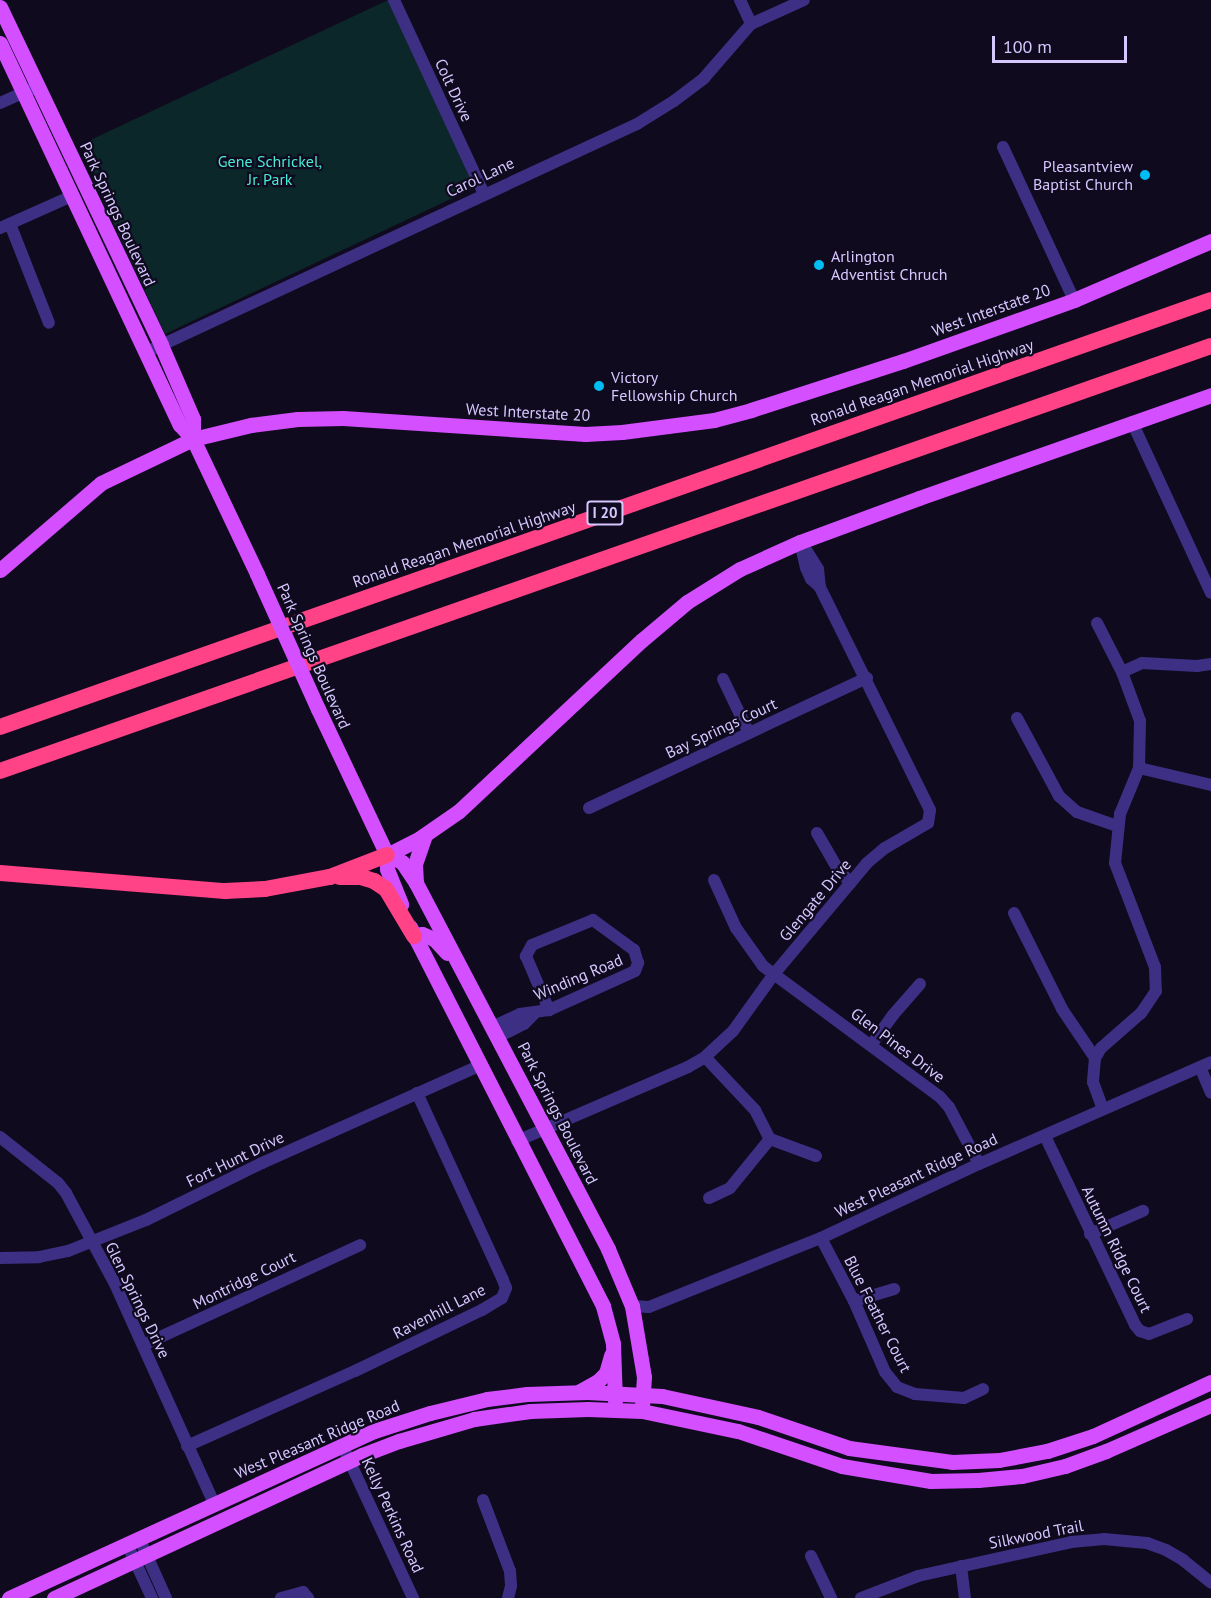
<!DOCTYPE html>
<style>
body{margin:0}
#map{position:relative;width:1211px;height:1598px;overflow:hidden;background:#100a1f;font-family:"PT Sans",sans-serif}
div>[style]{position:absolute}
.green>*{inset:0;background:#0c272a}
.minor>*{height:12px;margin:-6px;padding:0 6px;transform-origin:6px;border-radius:6px;background:#3d3084}
.major>*{height:15px;margin:-7.5px;padding:0 7.5px;transform-origin:7.5px;border-radius:7.5px;background:#d34fff}
.highway>*{height:16px;margin:-8px;padding:0 8px;transform-origin:8px;border-radius:8px;background:#ff4386}
.major-bridge>*{height:15px;margin:-7.5px;padding:0 7.5px;transform-origin:7.5px;border-radius:7.5px;background:#d34fff}
.dots>*{width:16px;height:16px;translate:-50% -50%;box-sizing:border-box;border:3px solid #100a1f;border-radius:50%}
span{translate:-50% -50%;white-space:nowrap;text-align:center;line-height:1.15;-webkit-text-stroke:4.5px #100a1f;paint-order:stroke}
.shield-label span{padding:2px 4px;background:#100a1f;border:2px solid;border-radius:4px;-webkit-text-stroke-width:0}
.shield-label{font-size:15px;color:#d5c8ff;font-weight:700}
.street-label{font-size:16px;color:#d5c8ff}
.park-label{font-size:16px;color:#48ebd6}
.poi-label{font-size:16px;color:#d5c8ff}
.right{translate:-100% -50%;text-align:right}
.left{translate:0 -50%;text-align:left}
.scale{position:absolute;left:992px;top:36px;width:135px;height:27px;box-sizing:border-box;border:3px solid #d5c8ff;border-top:0;padding-left:8px;font-size:18px;line-height:21px;white-space:nowrap;color:#d5c8ff;-webkit-text-stroke:4px #100a1f;paint-order:stroke}
</style>
<div id="map">
<div class="green">
<i style="clip-path:polygon(388px 0,476px 187px,165px 334px,96px 186px,82px 144px)"></i>
</div>
<div class="minor">
<i style="left:394px;top:0;width:214px;rotate:65.1deg"></i>
<i style="left:740px;top:0;width:26px;rotate:65deg"></i>
<i style="left:0;top:103px;width:35px;rotate:-24deg"></i>
<i style="left:1003px;top:147px;width:169px;rotate:65.1deg"></i>
<i style="left:10px;top:224px;width:106px;rotate:68.5deg"></i>
<i style="left:0;top:228px;width:79px;rotate:-24deg"></i>
<i style="left:153px;top:349px;width:534px;rotate:-24.93deg"></i>
<i style="left:637px;top:124px;width:44px;rotate:-31.9deg"></i>
<i style="left:674px;top:101px;width:38px;rotate:-37deg"></i>
<i style="left:704px;top:78px;width:72px;rotate:-49deg"></i>
<i style="left:751px;top:24px;width:58px;rotate:-24.4deg"></i>
<i style="left:1132px;top:422px;width:188px;rotate:65.2deg"></i>
<i style="left:803px;top:545px;width:28px;rotate:58deg"></i>
<i style="left:818px;top:569px;width:18px;rotate:84deg"></i>
<i style="left:1097px;top:623px;width:55px;rotate:63deg"></i>
<i style="left:1122px;top:672px;width:52px;rotate:69.8deg"></i>
<i style="left:1140px;top:721px;width:47px;rotate:91.2deg"></i>
<i style="left:1139px;top:768px;width:50px;rotate:112.4deg"></i>
<i style="left:1120px;top:814px;width:49px;rotate:95.8deg"></i>
<i style="left:1115px;top:863px;width:111px;rotate:69deg"></i>
<i style="left:1155px;top:967px;width:24px;rotate:88deg"></i>
<i style="left:1156px;top:991px;width:27px;rotate:124deg"></i>
<i style="left:1141px;top:1013px;width:53px;rotate:138.8deg"></i>
<i style="left:1101px;top:1048px;width:12px;rotate:121deg"></i>
<i style="left:1095px;top:1058px;width:24px;rotate:95deg"></i>
<i style="left:1093px;top:1082px;width:29px;rotate:70deg"></i>
<i style="left:1122px;top:672px;width:22px;rotate:-24deg"></i>
<i style="left:1142px;top:663px;width:55px;rotate:3.1deg"></i>
<i style="left:1197px;top:666px;width:14px;rotate:-8deg"></i>
<i style="left:723px;top:679px;width:60px;rotate:64.3deg"></i>
<i style="left:1017px;top:718px;width:89px;rotate:61.7deg"></i>
<i style="left:1059px;top:796px;width:24px;rotate:42deg"></i>
<i style="left:1077px;top:812px;width:42px;rotate:19.3deg"></i>
<i style="left:1139px;top:768px;width:74px;rotate:13.3deg"></i>
<i style="left:589px;top:808px;width:307px;rotate:-25.1deg"></i>
<i style="left:817px;top:833px;width:39px;rotate:60deg"></i>
<i style="left:837px;top:867px;width:21px;rotate:51deg"></i>
<i style="left:714px;top:880px;width:53px;rotate:65.4deg"></i>
<i style="left:736px;top:928px;width:47px;rotate:54.6deg"></i>
<i style="left:763px;top:966px;width:220px;rotate:36.5deg"></i>
<i style="left:940px;top:1097px;width:13px;rotate:48deg"></i>
<i style="left:949px;top:1107px;width:64px;rotate:62.2deg"></i>
<i style="left:1014px;top:913px;width:107px;rotate:63.4deg"></i>
<i style="left:1062px;top:1009px;width:59px;rotate:56deg"></i>
<i style="left:492px;top:1027px;width:31px;rotate:-25deg"></i>
<i style="left:520px;top:1014px;width:29px;rotate:-8deg"></i>
<i style="left:549px;top:1010px;width:94px;rotate:-24.4deg"></i>
<i style="left:635px;top:971px;width:9px;rotate:-69deg"></i>
<i style="left:638px;top:963px;width:14px;rotate:-107deg"></i>
<i style="left:634px;top:950px;width:51px;rotate:-143.8deg"></i>
<i style="left:593px;top:920px;width:66px;rotate:157.7deg"></i>
<i style="left:532px;top:945px;width:13px;rotate:119deg"></i>
<i style="left:526px;top:956px;width:59px;rotate:66.9deg"></i>
<i style="left:498px;top:1037px;width:29px;rotate:-27deg"></i>
<i style="left:524px;top:1024px;width:14px;rotate:-45deg"></i>
<i style="left:872px;top:1044px;width:36px;rotate:-54deg"></i>
<i style="left:893px;top:1015px;width:41px;rotate:-48.9deg"></i>
<i style="left:705px;top:1057px;width:73px;rotate:46.7deg"></i>
<i style="left:755px;top:1110px;width:33px;rotate:63deg"></i>
<i style="left:770px;top:1139px;width:49px;rotate:20.3deg"></i>
<i style="left:1200px;top:1067px;width:28px;rotate:67deg"></i>
<i style="left:1045px;top:1136px;width:209px;rotate:64.5deg"></i>
<i style="left:1135px;top:1325px;width:8px;rotate:50deg"></i>
<i style="left:1140px;top:1331px;width:9px;rotate:18deg"></i>
<i style="left:1149px;top:1334px;width:41px;rotate:-21.5deg"></i>
<i style="left:0;top:1137px;width:74px;rotate:38.4deg"></i>
<i style="left:58px;top:1183px;width:13px;rotate:51deg"></i>
<i style="left:66px;top:1193px;width:103px;rotate:61.7deg"></i>
<i style="left:115px;top:1284px;width:240px;rotate:65.7deg"></i>
<i style="left:517px;top:1141px;width:186px;rotate:-23.4deg"></i>
<i style="left:688px;top:1067px;width:20px;rotate:-30deg"></i>
<i style="left:705px;top:1057px;width:38px;rotate:-43deg"></i>
<i style="left:733px;top:1031px;width:70px;rotate:-54.3deg"></i>
<i style="left:774px;top:974px;width:145px;rotate:-50deg"></i>
<i style="left:867px;top:863px;width:23px;rotate:-40deg"></i>
<i style="left:885px;top:848px;width:50px;rotate:-30.2deg"></i>
<i style="left:928px;top:823px;width:13px;rotate:-81deg"></i>
<i style="left:930px;top:810px;width:249px;rotate:-116.3deg"></i>
<i style="left:820px;top:587px;width:12px;rotate:-138deg"></i>
<i style="left:811px;top:579px;width:12px;rotate:-114deg"></i>
<i style="left:806px;top:568px;width:27px;rotate:-103deg"></i>
<i style="left:709px;top:1198px;width:23px;rotate:-25deg"></i>
<i style="left:730px;top:1188px;width:63px;rotate:-50.8deg"></i>
<i style="left:1090px;top:1234px;width:58px;rotate:-23.5deg"></i>
<i style="left:821px;top:1238px;width:71px;rotate:62.4deg"></i>
<i style="left:854px;top:1301px;width:77px;rotate:66.4deg"></i>
<i style="left:885px;top:1372px;width:19px;rotate:51deg"></i>
<i style="left:897px;top:1387px;width:19px;rotate:21deg"></i>
<i style="left:915px;top:1394px;width:49px;rotate:4.7deg"></i>
<i style="left:964px;top:1398px;width:21px;rotate:-25deg"></i>
<i style="left:0;top:1258px;width:39px;rotate:-1deg"></i>
<i style="left:39px;top:1257px;width:30px;rotate:-12deg"></i>
<i style="left:68px;top:1251px;width:84px;rotate:-21.7deg"></i>
<i style="left:146px;top:1220px;width:129px;rotate:-26.2deg"></i>
<i style="left:262px;top:1163px;width:238px;rotate:-24.1deg"></i>
<i style="left:854px;top:1301px;width:42px;rotate:-16.7deg"></i>
<i style="left:632px;top:1306px;width:17px;rotate:3deg"></i>
<i style="left:649px;top:1307px;width:185px;rotate:-21.9deg"></i>
<i style="left:821px;top:1238px;width:174px;rotate:-25.1deg"></i>
<i style="left:979px;top:1164px;width:253px;rotate:-23.7deg"></i>
<i style="left:143px;top:1345px;width:239px;rotate:-24.7deg"></i>
<i style="left:342px;top:1445px;width:169px;rotate:65.1deg"></i>
<i style="left:187px;top:1446px;width:184px;rotate:-24.1deg"></i>
<i style="left:355px;top:1371px;width:141px;rotate:-25.7deg"></i>
<i style="left:482px;top:1310px;width:23px;rotate:-31deg"></i>
<i style="left:502px;top:1298px;width:11px;rotate:-68deg"></i>
<i style="left:506px;top:1288px;width:9px;rotate:-111deg"></i>
<i style="left:503px;top:1280px;width:206px;rotate:-114.7deg"></i>
<i style="left:483px;top:1500px;width:76px;rotate:69.2deg"></i>
<i style="left:510px;top:1571px;width:15px;rotate:86deg"></i>
<i style="left:511px;top:1586px;width:12px;rotate:104deg"></i>
<i style="left:139px;top:1538px;width:66px;rotate:65.8deg"></i>
<i style="left:127px;top:1544px;width:60px;rotate:65.2deg"></i>
<i style="left:811px;top:1556px;width:47px;rotate:64.5deg"></i>
<i style="left:961px;top:1566px;width:32px;rotate:83deg"></i>
<i style="left:281px;top:1598px;width:23px;rotate:-15deg"></i>
<i style="left:303px;top:1592px;width:8px;rotate:50deg"></i>
<i style="left:861px;top:1598px;width:61px;rotate:-21.1deg"></i>
<i style="left:918px;top:1576px;width:157px;rotate:-12.5deg"></i>
<i style="left:1071px;top:1542px;width:33px;rotate:-5deg"></i>
<i style="left:1104px;top:1539px;width:43px;rotate:5.3deg"></i>
<i style="left:1147px;top:1543px;width:20px;rotate:20deg"></i>
<i style="left:1166px;top:1550px;width:20px;rotate:30deg"></i>
<i style="left:1183px;top:1560px;width:36px;rotate:39deg"></i>
</div>
<div class="major">
<i style="left:0;top:7px;width:374px;rotate:64.5deg"></i>
<i style="left:161px;top:345px;width:81px;rotate:66.6deg"></i>
<i style="left:193px;top:419px;width:20px;rotate:90deg"></i>
<i style="left:0;top:43px;width:422px;rotate:64.8deg"></i>
<i style="left:180px;top:425px;width:19px;rotate:47deg"></i>
<i style="left:193px;top:439px;width:149px;rotate:64.6deg"></i>
<i style="left:0;top:570px;width:133px;rotate:-40.7deg"></i>
<i style="left:101px;top:483px;width:102px;rotate:-25.6deg"></i>
<i style="left:193px;top:439px;width:60px;rotate:-13.6deg"></i>
<i style="left:251px;top:425px;width:47px;rotate:-7.3deg"></i>
<i style="left:298px;top:419px;width:45px;rotate:-1.3deg"></i>
<i style="left:343px;top:418px;width:243px;rotate:3.8deg"></i>
<i style="left:585px;top:434px;width:37px;rotate:-3deg"></i>
<i style="left:622px;top:432px;width:93px;rotate:-7.4deg"></i>
<i style="left:714px;top:420px;width:38px;rotate:-15deg"></i>
<i style="left:751px;top:410px;width:160px;rotate:-17.9deg"></i>
<i style="left:903px;top:361px;width:182px;rotate:-19.6deg"></i>
<i style="left:1074px;top:300px;width:149px;rotate:-23.3deg"></i>
<i style="left:318px;top:709px;width:161px;rotate:64.7deg"></i>
<i style="left:387px;top:855px;width:14px;rotate:90deg"></i>
<i style="left:387px;top:869px;width:38px;rotate:68deg"></i>
<i style="left:387px;top:855px;width:37px;rotate:-27deg"></i>
<i style="left:420px;top:838px;width:47px;rotate:-34.7deg"></i>
<i style="left:459px;top:811px;width:250px;rotate:-43.1deg"></i>
<i style="left:642px;top:640px;width:59px;rotate:-40.2deg"></i>
<i style="left:687px;top:602px;width:62px;rotate:-31.9deg"></i>
<i style="left:740px;top:569px;width:66px;rotate:-24.2deg"></i>
<i style="left:800px;top:542px;width:127px;rotate:-20.3deg"></i>
<i style="left:919px;top:498px;width:310px;rotate:-19.4deg"></i>
<i style="left:387px;top:855px;width:17px;rotate:25deg"></i>
<i style="left:402px;top:862px;width:25px;rotate:56deg"></i>
<i style="left:416px;top:883px;width:413px;rotate:62.3deg"></i>
<i style="left:608px;top:1249px;width:62px;rotate:67.2deg"></i>
<i style="left:632px;top:1306px;width:72px;rotate:80.4deg"></i>
<i style="left:644px;top:1377px;width:28px;rotate:94deg"></i>
<i style="left:416px;top:883px;width:19px;rotate:-93deg"></i>
<i style="left:415px;top:864px;width:31px;rotate:-71deg"></i>
<i style="left:410px;top:927px;width:425px;rotate:63deg"></i>
<i style="left:603px;top:1306px;width:39px;rotate:75deg"></i>
<i style="left:613px;top:1344px;width:57px;rotate:88deg"></i>
<i style="left:414px;top:936px;width:8px;rotate:-14deg"></i>
<i style="left:422px;top:934px;width:13px;rotate:23deg"></i>
<i style="left:434px;top:939px;width:19px;rotate:47deg"></i>
<i style="left:580px;top:1391px;width:21px;rotate:-29deg"></i>
<i style="left:598px;top:1381px;width:11px;rotate:-45deg"></i>
<i style="left:606px;top:1373px;width:19px;rotate:-74deg"></i>
<i style="left:9px;top:1598px;width:401px;rotate:-24.6deg"></i>
<i style="left:374px;top:1431px;width:59px;rotate:-17.8deg"></i>
<i style="left:430px;top:1413px;width:59px;rotate:-13.8deg"></i>
<i style="left:487px;top:1399px;width:40px;rotate:-7.1deg"></i>
<i style="left:527px;top:1394px;width:60px;rotate:-1.9deg"></i>
<i style="left:587px;top:1392px;width:75px;rotate:3.1deg"></i>
<i style="left:662px;top:1396px;width:98px;rotate:12.3deg"></i>
<i style="left:758px;top:1417px;width:96px;rotate:18.8deg"></i>
<i style="left:849px;top:1448px;width:104px;rotate:7.7deg"></i>
<i style="left:952px;top:1462px;width:47px;rotate:-2.4deg"></i>
<i style="left:999px;top:1460px;width:49px;rotate:-10.6deg"></i>
<i style="left:1047px;top:1451px;width:48px;rotate:-18.1deg"></i>
<i style="left:1093px;top:1436px;width:130px;rotate:-24.6deg"></i>
<i style="left:54px;top:1598px;width:340px;rotate:-24.9deg"></i>
<i style="left:362px;top:1455px;width:40px;rotate:-21deg"></i>
<i style="left:399px;top:1441px;width:78px;rotate:-16.3deg"></i>
<i style="left:474px;top:1419px;width:57px;rotate:-8.1deg"></i>
<i style="left:530px;top:1411px;width:58px;rotate:-2deg"></i>
<i style="left:588px;top:1409px;width:54px;rotate:2.1deg"></i>
<i style="left:642px;top:1411px;width:98px;rotate:11.8deg"></i>
<i style="left:738px;top:1431px;width:110px;rotate:18.6deg"></i>
<i style="left:842px;top:1466px;width:90px;rotate:9.6deg"></i>
<i style="left:931px;top:1481px;width:47px;rotate:-1.2deg"></i>
<i style="left:978px;top:1480px;width:44px;rotate:-5.2deg"></i>
<i style="left:1022px;top:1476px;width:44px;rotate:-13.1deg"></i>
<i style="left:1065px;top:1466px;width:44px;rotate:-20.1deg"></i>
<i style="left:1106px;top:1451px;width:115px;rotate:-23.7deg"></i>
</div>
<div class="highway">
<i style="left:0;top:727px;width:1284px;rotate:-19.42deg"></i>
<i style="left:0;top:771px;width:1283px;rotate:-19.34deg"></i>
<i style="left:0;top:873px;width:226px;rotate:4.6deg"></i>
<i style="left:225px;top:891px;width:40px;rotate:-2.9deg"></i>
<i style="left:265px;top:889px;width:66px;rotate:-10.5deg"></i>
<i style="left:330px;top:877px;width:61px;rotate:-21.1deg"></i>
<i style="left:340px;top:877px;width:21px"></i>
<i style="left:361px;top:877px;width:14px;rotate:17deg"></i>
<i style="left:374px;top:881px;width:14px;rotate:34deg"></i>
<i style="left:386px;top:889px;width:55px;rotate:59.2deg"></i>
</div>
<div class="major-bridge">
<i style="left:257px;top:574px;width:148px;rotate:65.7deg"></i>
</div>
<div class="dots">
<i style="left:1145px;top:175px;background:#00bdf3"></i>
<i style="left:819px;top:265px;background:#00bdf3"></i>
<i style="left:599px;top:386px;background:#00bdf3"></i>
</div>
<div class="shield-label">
<span style="left:605px;top:513px">I 20</span>
</div>
<div class="street-label">
<span style="left:454px;top:90px;rotate:65deg">Colt Drive</span>
<span style="left:480px;top:177px;rotate:-25deg">Carol Lane</span>
<span style="left:118px;top:214px;rotate:65deg">Park Springs Boulevard</span>
<span style="left:991px;top:310px;rotate:-20deg">West Interstate 20</span>
<span style="left:922px;top:382px;rotate:-19deg">Ronald Reagan Memorial Highway</span>
<span style="left:528px;top:412px;rotate:3deg">West Interstate 20</span>
<span style="left:464px;top:544px;rotate:-19deg">Ronald Reagan Memorial Highway</span>
<span style="left:314px;top:656px;rotate:66deg">Park Springs Boulevard</span>
<span style="left:721px;top:728px;rotate:-25deg">Bay Springs Court</span>
<span style="left:815px;top:900px;rotate:-50deg">Glengate Drive</span>
<span style="left:578px;top:977px;rotate:-23deg">Winding Road</span>
<span style="left:898px;top:1045px;rotate:37deg">Glen Pines Drive</span>
<span style="left:558px;top:1113px;rotate:63deg">Park Springs Boulevard</span>
<span style="left:235px;top:1159px;rotate:-26deg">Fort Hunt Drive</span>
<span style="left:916px;top:1175px;rotate:-25deg">West Pleasant Ridge Road</span>
<span style="left:1117px;top:1249px;rotate:64deg">Autumn Ridge Court</span>
<span style="left:244px;top:1280px;rotate:-26deg">Montridge Court</span>
<span style="left:138px;top:1300px;rotate:64deg">Glen Springs Drive</span>
<span style="left:439px;top:1311px;rotate:-27deg">Ravenhill Lane</span>
<span style="left:878px;top:1314px;rotate:63deg">Blue Feather Court</span>
<span style="left:317px;top:1439px;rotate:-23deg">West Pleasant Ridge Road</span>
<span style="left:393px;top:1515px;rotate:65deg">Kelly Perkins Road</span>
<span style="left:1036px;top:1534px;rotate:-11deg">Silkwood Trail</span>
</div>
<div class="park-label">
<span style="left:270px;top:170px">Gene Schrickel,<br>Jr. Park</span>
</div>
<div class="poi-label">
<span class="right" style="left:1133px;top:175px">Pleasantview<br>Baptist Church</span>
<span class="left" style="left:831px;top:265px">Arlington<br>Adventist Chruch</span>
<span class="left" style="left:611px;top:386px">Victory<br>Fellowship Church</span>
</div>
<div class="scale">100 m</div>
</div>
